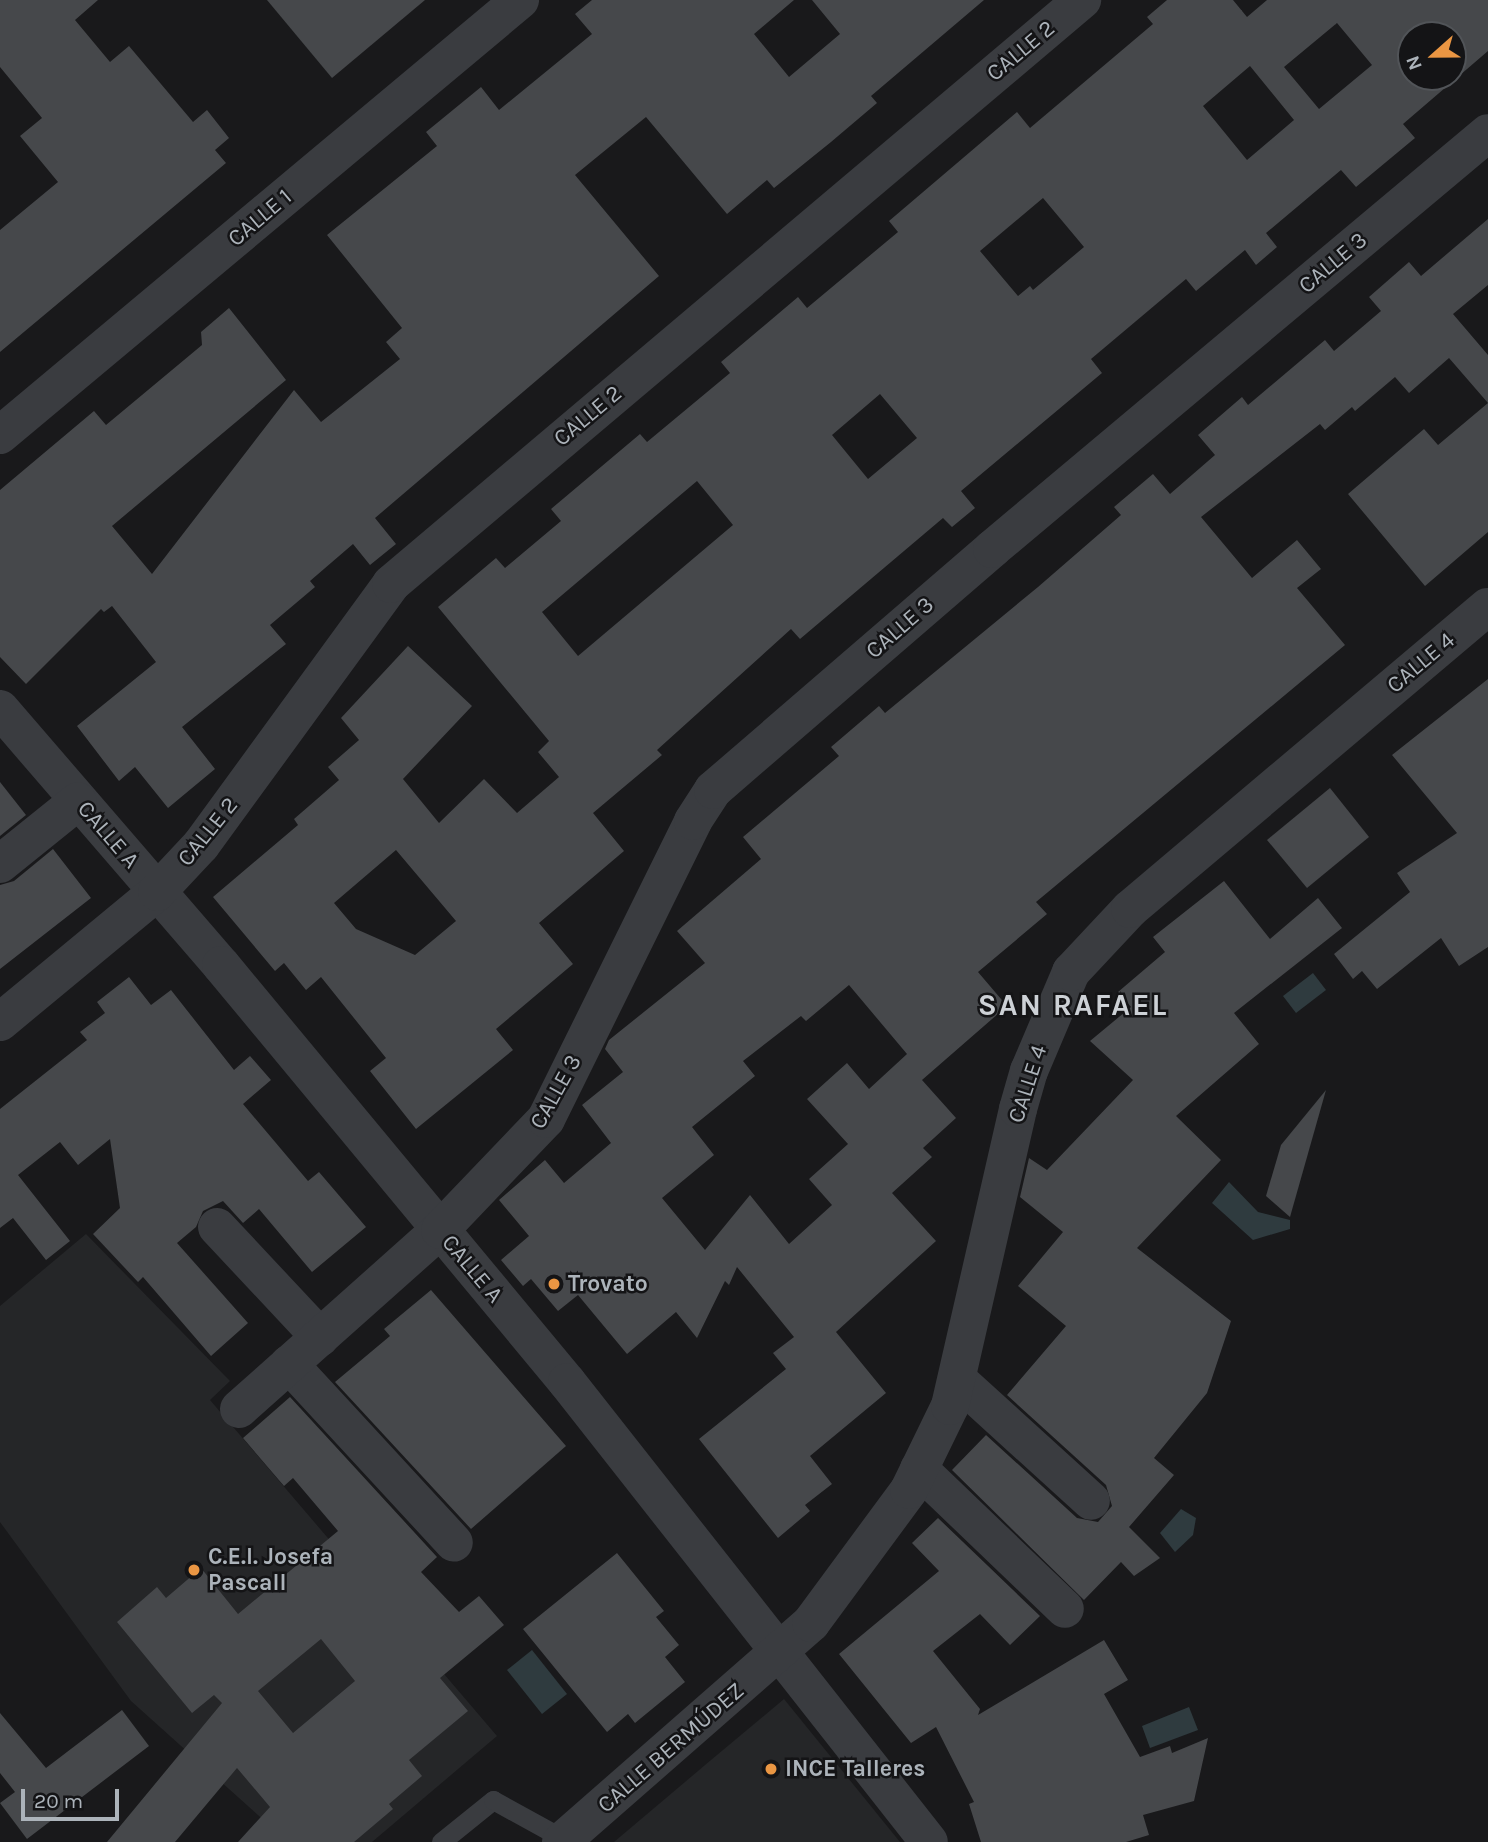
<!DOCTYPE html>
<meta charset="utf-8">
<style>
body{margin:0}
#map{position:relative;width:1488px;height:1842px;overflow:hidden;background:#19191b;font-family:Karla,sans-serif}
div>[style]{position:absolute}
.built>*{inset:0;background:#252628}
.water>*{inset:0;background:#2f3b3f}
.building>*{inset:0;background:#46484b}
.service>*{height:19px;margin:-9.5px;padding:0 9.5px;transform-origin:9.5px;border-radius:9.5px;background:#3a3c40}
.minor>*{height:38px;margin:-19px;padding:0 19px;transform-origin:19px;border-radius:19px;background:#3a3c40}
.dots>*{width:19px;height:19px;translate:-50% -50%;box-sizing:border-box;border:4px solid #141416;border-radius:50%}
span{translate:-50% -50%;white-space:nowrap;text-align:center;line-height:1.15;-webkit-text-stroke:5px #141416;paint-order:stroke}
.street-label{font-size:23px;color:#acb3ba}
.poi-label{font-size:23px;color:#acb3ba;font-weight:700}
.left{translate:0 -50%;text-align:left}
.district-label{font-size:30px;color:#cdd1d6;font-weight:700;letter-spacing:2px}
.north{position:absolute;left:1397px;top:21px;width:70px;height:70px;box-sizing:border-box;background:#141416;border:2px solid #515458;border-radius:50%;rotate:249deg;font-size:19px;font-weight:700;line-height:28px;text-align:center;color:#acb3ba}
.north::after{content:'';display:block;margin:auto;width:24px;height:32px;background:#ea9643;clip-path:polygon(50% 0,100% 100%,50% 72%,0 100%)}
.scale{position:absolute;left:21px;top:1789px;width:98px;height:32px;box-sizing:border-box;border:4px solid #acb3ba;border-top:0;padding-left:9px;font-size:21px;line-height:24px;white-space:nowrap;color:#acb3ba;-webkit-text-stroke:5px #141416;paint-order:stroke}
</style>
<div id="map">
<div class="built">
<i style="clip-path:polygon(86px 1234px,230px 1381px,210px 1400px,497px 1736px,372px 1842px,288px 1842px,131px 1701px,0 1522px,0 1306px)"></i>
<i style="clip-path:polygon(784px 1699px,900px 1842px,614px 1842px,711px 1760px)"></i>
</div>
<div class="water">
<i style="clip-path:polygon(1313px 973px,1326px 990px,1296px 1013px,1283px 996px)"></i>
<i style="clip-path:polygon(1229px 1182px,1258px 1212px,1290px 1220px,1290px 1229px,1253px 1240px,1212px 1203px)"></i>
<i style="clip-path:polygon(1181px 1509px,1196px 1518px,1193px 1535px,1175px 1552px,1160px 1533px)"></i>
<i style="clip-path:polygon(532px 1650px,567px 1694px,542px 1714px,507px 1670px)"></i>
<i style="clip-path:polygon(1189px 1707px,1198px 1730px,1150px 1748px,1142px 1726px)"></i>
</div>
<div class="building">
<i style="clip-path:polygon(0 0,98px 0,75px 20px,110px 62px,129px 46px,193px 122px,207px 110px,229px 138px,215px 150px,226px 163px,0 352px,0 230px,58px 182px,20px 136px,42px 118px,0 67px)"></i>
<i style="clip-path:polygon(267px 0,425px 0,332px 78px)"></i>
<i style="clip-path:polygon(592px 0,794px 0,754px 34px,789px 77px,840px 34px,812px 0,984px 0,871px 96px,877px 103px,831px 142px,774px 188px,767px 180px,727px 214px,646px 117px,575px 175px,659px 276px,375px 518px,396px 544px,370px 565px,353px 544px,310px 581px,315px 587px,270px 625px,286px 644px,182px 727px,215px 769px,168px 808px,135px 767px,119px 781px,77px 726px,156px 662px,112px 606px,104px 612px,101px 609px,26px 684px,0 657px,0 490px,94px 411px,106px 425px,202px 345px,201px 332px,229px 308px,286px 380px,112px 526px,152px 574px,294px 390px,321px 422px,400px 359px,386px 342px,402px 328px,327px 235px,437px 146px,426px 132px,481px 87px,499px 110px,592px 34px,575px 14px)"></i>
<i style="clip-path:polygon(evenodd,1167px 0,1233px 0,1247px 17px,1267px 0,1488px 0,1488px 51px,1403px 124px,1415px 138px,1356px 187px,1341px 170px,1266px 233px,1277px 247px,1256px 265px,1245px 250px,1196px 291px,1186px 279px,1091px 359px,1102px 373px,961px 491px,975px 508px,952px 527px,943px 518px,800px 639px,791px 629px,657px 750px,662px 755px,593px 813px,624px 851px,539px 923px,573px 964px,496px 1029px,513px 1050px,416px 1129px,370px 1071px,386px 1058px,321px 977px,306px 990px,284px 963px,275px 971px,213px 897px,298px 825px,294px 819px,339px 780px,328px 767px,359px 740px,341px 718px,408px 646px,472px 706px,403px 779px,439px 823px,484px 779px,517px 813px,559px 777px,538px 752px,549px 741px,438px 607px,496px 558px,505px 568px,561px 521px,551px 509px,640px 434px,647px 442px,730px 373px,721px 362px,798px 297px,807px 308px,898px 232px,889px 221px,1017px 112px,1030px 128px,1153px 24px,1147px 17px,1167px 0,1337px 23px,1372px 65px,1319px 109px,1284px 67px,1337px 23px,1167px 0,1411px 35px,1453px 35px,1453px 77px,1411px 77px,1411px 35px,1167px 0,1250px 66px,1294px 120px,1247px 160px,1203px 106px,1250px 66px,1167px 0,1043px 198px,1084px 247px,1033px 290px,1030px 286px,1018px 296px,980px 251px,1043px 198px,1167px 0,880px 394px,917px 438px,868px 479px,832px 435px,880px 394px,1167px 0,697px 481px,733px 525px,578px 656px,542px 612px,697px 481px,1167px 0,396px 850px,456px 921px,415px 955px,356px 929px,334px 903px,396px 850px)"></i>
<i style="clip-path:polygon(evenodd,1488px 219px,1488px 285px,1453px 314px,1488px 355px,1488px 532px,1425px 586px,1348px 494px,1424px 429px,1438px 445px,1488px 403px,1449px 358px,1409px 393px,1395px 377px,1355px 411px,1352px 407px,1325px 430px,1320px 424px,1201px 517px,1252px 578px,1297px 540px,1321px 569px,1297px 588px,1345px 645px,1036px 902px,1047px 914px,978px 972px,1007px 1006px,922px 1080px,956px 1118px,923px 1148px,932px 1157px,892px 1193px,936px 1241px,836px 1332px,886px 1393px,810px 1456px,832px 1484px,805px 1505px,810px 1511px,778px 1538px,699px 1439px,786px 1369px,773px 1353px,794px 1337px,737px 1267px,729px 1285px,725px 1281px,697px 1338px,676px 1312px,627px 1354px,578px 1295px,558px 1311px,531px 1279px,523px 1286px,501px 1260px,529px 1236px,499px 1200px,545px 1160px,564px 1183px,611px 1143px,582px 1105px,623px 1072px,605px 1049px,609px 1040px,705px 963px,677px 931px,761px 859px,743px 837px,839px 756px,831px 747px,879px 706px,885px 713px,1038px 587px,1121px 515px,1114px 507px,1153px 474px,1170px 494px,1215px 455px,1198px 435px,1242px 397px,1248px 405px,1325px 340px,1334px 351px,1381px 311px,1369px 297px,1409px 262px,1421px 276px,1488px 219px,849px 985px,907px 1054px,869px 1089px,847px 1063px,807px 1099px,848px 1144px,809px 1179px,832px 1205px,789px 1244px,750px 1195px,705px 1250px,662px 1198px,714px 1155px,692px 1127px,755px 1076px,743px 1061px,801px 1016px,806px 1021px,849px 985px)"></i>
<i style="clip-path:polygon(1488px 679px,1488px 947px,1459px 966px,1441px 938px,1377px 989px,1362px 971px,1353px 979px,1334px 954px,1410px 892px,1397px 873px,1457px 833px,1392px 755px)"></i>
<i style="clip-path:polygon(0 782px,26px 815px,0 836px)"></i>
<i style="clip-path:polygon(1330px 788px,1369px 837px,1307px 888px,1267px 840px)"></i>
<i style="clip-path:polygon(53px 849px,91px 898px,0 969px,0 885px,14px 881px)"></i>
<i style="clip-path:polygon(1224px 881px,1270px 939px,1318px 898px,1342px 928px,1234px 1013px,1259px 1044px,1176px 1116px,1221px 1160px,1137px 1248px,1231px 1321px,1207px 1393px,1154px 1458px,1174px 1475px,1129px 1527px,1160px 1558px,1134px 1576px,1121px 1562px,1084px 1600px,952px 1470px,986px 1435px,1077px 1518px,1098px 1522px,1112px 1506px,1106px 1485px,1007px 1395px,1066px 1326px,1018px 1286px,1063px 1232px,1020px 1197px,1029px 1158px,1047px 1170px,1133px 1080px,1090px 1041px,1131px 1007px,1118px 992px,1165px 952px,1153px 937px)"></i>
<i style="clip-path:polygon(129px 977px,151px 1005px,171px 990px,234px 1070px,250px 1056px,271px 1080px,243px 1104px,308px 1181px,319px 1172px,366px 1227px,312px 1272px,259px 1209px,243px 1223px,223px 1201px,203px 1211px,196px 1227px,177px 1243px,248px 1323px,211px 1356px,143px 1277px,138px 1282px,93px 1234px,120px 1208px,110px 1139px,78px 1165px,60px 1142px,18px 1175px,70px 1241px,46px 1260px,13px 1218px,0 1228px,0 1109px,87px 1040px,80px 1032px,105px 1013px,97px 1002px)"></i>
<i style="clip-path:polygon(1326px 1090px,1290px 1217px,1266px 1196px,1281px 1145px)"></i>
<i style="clip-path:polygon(431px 1290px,566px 1446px,471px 1529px,335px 1382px,390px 1336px,384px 1329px)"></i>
<i style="clip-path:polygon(evenodd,290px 1397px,437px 1557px,421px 1572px,459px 1612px,479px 1596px,504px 1625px,440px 1678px,468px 1711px,409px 1760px,422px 1776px,389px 1804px,393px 1809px,354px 1842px,238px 1842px,270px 1807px,237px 1768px,175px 1842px,107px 1842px,222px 1703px,214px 1695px,192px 1713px,117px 1622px,157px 1587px,166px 1598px,201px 1568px,238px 1614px,338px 1531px,293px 1478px,284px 1486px,243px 1438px,290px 1397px,321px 1639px,355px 1681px,293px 1733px,258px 1691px,321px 1639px)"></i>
<i style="clip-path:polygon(938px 1518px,1040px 1616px,1010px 1645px,980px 1614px,933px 1651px,980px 1709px,978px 1715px,1104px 1640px,1128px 1680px,1104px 1694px,1140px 1757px,1170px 1746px,1172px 1753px,1208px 1738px,1194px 1801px,1143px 1815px,1149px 1835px,1126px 1842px,981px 1842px,969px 1804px,974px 1802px,936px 1727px,911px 1743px,839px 1654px,939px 1571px,912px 1543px)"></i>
<i style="clip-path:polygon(617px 1553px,664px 1611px,656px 1617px,679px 1645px,665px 1657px,685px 1682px,635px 1723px,628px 1714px,607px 1732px,523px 1629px)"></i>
<i style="clip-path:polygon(122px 1710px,149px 1746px,27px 1839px,0 1803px,15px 1792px,0 1773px,0 1713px,46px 1768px)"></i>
</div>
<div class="service">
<i style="left:441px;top:1842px;width:67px;rotate:-38.9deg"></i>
<i style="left:493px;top:1800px;width:81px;rotate:28.8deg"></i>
</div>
<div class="minor">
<i style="left:0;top:435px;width:678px;rotate:-39.91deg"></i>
<i style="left:0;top:709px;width:338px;rotate:49.2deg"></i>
<i style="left:221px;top:965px;width:542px;rotate:50.32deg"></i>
<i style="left:567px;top:1382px;width:585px;rotate:51.8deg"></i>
<i style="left:0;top:864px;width:100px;rotate:-38.9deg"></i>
<i style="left:0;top:1022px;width:204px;rotate:-39.6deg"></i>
<i style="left:157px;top:892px;width:64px;rotate:-46.9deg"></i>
<i style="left:201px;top:845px;width:323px;rotate:-53.9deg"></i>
<i style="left:391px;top:584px;width:905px;rotate:-40.2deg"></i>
<i style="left:217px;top:1227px;width:151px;rotate:46.9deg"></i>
<i style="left:289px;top:1364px;width:243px;rotate:47.3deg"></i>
<i style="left:957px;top:1379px;width:181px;rotate:42.3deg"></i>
<i style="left:239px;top:1409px;width:269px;rotate:-41.7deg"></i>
<i style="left:440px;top:1230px;width:153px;rotate:-46.3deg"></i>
<i style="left:546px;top:1119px;width:332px;rotate:-63.7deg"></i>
<i style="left:693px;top:821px;width:37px;rotate:-57deg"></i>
<i style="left:713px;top:790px;width:369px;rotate:-40.8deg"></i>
<i style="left:992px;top:549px;width:647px;rotate:-39.99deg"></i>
<i style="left:919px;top:1469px;width:202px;rotate:43.8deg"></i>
<i style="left:561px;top:1842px;width:332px;rotate:-41.2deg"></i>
<i style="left:811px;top:1623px;width:165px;rotate:-53.6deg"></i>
<i style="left:909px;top:1490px;width:93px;rotate:-64deg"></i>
<i style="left:950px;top:1406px;width:305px;rotate:-77.1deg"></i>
<i style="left:1018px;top:1109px;width:40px;rotate:-74deg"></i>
<i style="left:1029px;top:1071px;width:108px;rotate:-67deg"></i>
<i style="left:1071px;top:972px;width:86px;rotate:-46.9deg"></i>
<i style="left:1130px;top:909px;width:468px;rotate:-40.2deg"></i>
</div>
<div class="dots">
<i style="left:554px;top:1284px;background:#ea9643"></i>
<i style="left:194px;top:1570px;background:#ea9643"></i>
<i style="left:771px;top:1769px;background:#ea9643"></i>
</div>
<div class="street-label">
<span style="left:1021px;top:51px;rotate:-40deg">CALLE 2</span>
<span style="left:260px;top:218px;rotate:-40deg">CALLE 1</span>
<span style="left:1333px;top:263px;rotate:-40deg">CALLE 3</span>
<span style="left:588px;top:416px;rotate:-40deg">CALLE 2</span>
<span style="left:900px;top:628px;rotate:-41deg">CALLE 3</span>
<span style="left:1421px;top:663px;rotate:-40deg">CALLE 4</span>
<span style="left:208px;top:832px;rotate:-51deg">CALLE 2</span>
<span style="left:108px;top:835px;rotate:49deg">CALLE A</span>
<span style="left:1028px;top:1084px;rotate:-72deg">CALLE 4</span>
<span style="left:556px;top:1092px;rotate:-61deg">CALLE 3</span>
<span style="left:472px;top:1269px;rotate:50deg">CALLE A</span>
<span style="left:671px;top:1748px;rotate:-41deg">CALLE BERMÚDEZ</span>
</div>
<div class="poi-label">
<span class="left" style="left:568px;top:1284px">Trovato</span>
<span class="left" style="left:208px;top:1570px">C.E.I. Josefa<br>Pascall</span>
<span class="left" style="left:785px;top:1769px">INCE Talleres</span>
</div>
<div class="district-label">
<span style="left:1073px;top:1005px">SAN RAFAEL</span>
</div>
<div class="north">N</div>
<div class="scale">20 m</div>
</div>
